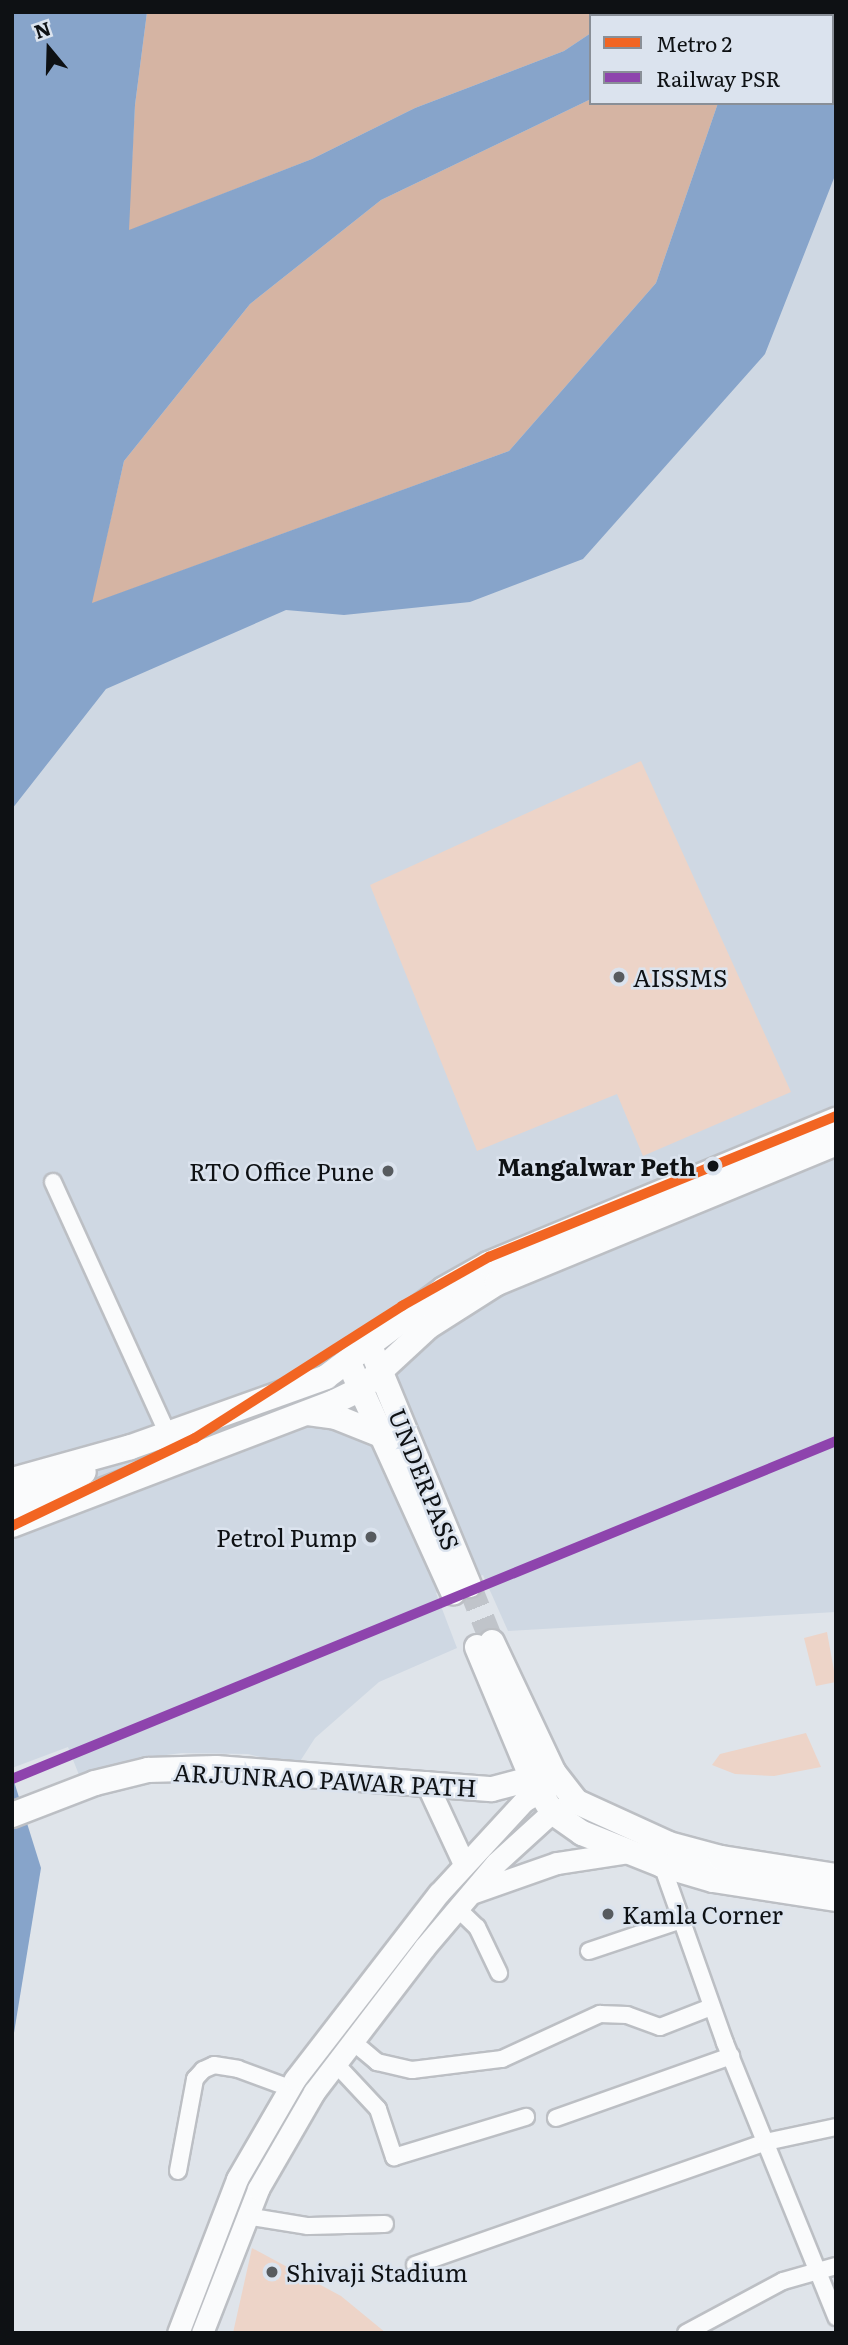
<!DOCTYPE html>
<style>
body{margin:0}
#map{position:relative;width:848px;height:2345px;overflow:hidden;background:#dfe4ea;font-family:Literata,serif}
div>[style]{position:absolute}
.built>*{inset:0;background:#cfd8e3}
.green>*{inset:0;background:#edd4c8}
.forest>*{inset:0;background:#d5b4a3}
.water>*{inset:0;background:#87a4ca}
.primary-tunnel>*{height:24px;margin-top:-12px;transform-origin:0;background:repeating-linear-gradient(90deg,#c0c4ca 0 24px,transparent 0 36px)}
.roads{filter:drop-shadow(2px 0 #bcbfc4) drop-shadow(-2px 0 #bcbfc4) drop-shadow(0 2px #bcbfc4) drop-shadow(0 -2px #bcbfc4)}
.minor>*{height:16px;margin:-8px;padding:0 8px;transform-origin:8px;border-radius:8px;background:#fafbfc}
.secondary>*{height:21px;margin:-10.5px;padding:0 10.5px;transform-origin:10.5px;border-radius:10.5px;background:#fafbfc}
.primary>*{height:24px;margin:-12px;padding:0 12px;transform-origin:12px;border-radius:12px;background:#fafbfc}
.trunk>*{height:24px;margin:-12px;padding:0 12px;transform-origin:12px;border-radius:12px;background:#fafbfc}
.rail-1>*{height:10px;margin:-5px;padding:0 5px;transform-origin:5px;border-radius:5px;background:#8e44ad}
.metro-1>*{height:10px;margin:-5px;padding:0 5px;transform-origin:5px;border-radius:5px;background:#f26522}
.dots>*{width:19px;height:19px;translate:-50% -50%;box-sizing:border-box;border:4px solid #dbe3ee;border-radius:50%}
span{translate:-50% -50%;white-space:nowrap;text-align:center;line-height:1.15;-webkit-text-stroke:5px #dbe3ee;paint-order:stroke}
.poi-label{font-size:24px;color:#0e1114}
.left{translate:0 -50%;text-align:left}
.right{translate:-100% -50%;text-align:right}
.stop-label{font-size:24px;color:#0e1114;font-weight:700}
.street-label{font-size:24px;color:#0e1114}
.frame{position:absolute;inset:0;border:14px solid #0e1114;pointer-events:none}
.legend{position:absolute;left:589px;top:14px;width:245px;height:91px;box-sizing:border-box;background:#dbe3ee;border:2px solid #898f97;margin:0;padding:9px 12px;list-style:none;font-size:21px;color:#0e1114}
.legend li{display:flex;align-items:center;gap:14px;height:35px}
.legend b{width:35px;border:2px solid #898f97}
.north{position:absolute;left:14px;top:14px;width:70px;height:70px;-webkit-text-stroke:5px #dbe3ee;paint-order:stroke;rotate:341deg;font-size:19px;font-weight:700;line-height:28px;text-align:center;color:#0e1114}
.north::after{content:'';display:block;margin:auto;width:24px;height:32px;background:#0e1114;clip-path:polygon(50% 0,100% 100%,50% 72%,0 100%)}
</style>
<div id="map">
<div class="built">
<i style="clip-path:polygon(evenodd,117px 12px,836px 12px,836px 1612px,508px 1631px,483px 1575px,436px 1593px,457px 1648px,379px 1682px,315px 1738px,297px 1766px,248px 1754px,182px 1753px,134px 1759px,79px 1775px,68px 1747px,12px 1768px,12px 761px,117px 12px,591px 16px,832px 16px,832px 103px,591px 103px,591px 16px)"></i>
</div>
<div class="green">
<i style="clip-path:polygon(641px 761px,791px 1092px,643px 1156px,617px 1094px,477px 1151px,370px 885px)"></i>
<i style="clip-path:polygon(827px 1632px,836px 1682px,816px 1686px,804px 1638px)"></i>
<i style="clip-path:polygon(806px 1733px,821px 1767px,774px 1776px,735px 1774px,712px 1765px,720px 1754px)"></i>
<i style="clip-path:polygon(252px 2248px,341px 2296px,386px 2333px,233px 2333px)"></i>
</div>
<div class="forest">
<i style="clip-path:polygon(147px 12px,622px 12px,591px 16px,591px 33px,564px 51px,415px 108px,312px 159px,128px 231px,135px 105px)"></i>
<i style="clip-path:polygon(591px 99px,591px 103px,718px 103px,656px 283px,509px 451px,91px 604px,124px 461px,250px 304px,381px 200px)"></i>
</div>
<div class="water">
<i style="clip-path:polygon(12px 12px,147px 12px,135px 105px,129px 230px,312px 159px,415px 108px,564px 51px,591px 33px,591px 99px,381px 200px,250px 304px,124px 461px,92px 603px,509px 451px,656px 283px,718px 103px,832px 103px,832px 16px,748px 16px,749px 12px,836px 12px,836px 173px,765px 354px,583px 559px,470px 602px,344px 615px,286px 610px,106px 689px,12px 809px)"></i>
<i style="clip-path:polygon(622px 12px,739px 12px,617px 16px)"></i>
<i style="clip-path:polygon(12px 1775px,41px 1868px,12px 2045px)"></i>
</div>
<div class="primary-tunnel">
<i style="left:469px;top:1585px;width:61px;rotate:68deg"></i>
</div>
<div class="roads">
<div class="minor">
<i style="left:53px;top:1182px;width:277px;rotate:65.5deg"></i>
<i style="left:662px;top:1865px;width:189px;rotate:70.5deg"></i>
<i style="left:725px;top:2043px;width:296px;rotate:67.9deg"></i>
<i style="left:457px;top:1908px;width:28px;rotate:44deg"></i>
<i style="left:477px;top:1927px;width:51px;rotate:64.4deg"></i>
<i style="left:589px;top:1951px;width:97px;rotate:-18.6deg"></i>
<i style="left:352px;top:2041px;width:33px;rotate:40deg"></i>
<i style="left:377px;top:2062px;width:36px;rotate:13deg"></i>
<i style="left:412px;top:2070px;width:91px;rotate:-7deg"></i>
<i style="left:502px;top:2059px;width:108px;rotate:-24.7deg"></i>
<i style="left:600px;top:2014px;width:27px;rotate:2deg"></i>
<i style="left:627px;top:2015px;width:35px;rotate:20deg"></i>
<i style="left:660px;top:2027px;width:55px;rotate:-21.4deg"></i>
<i style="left:335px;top:2063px;width:63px;rotate:46.9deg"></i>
<i style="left:378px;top:2109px;width:51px;rotate:71.6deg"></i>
<i style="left:394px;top:2157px;width:138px;rotate:-16.9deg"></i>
<i style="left:556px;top:2118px;width:186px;rotate:-19.5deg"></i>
<i style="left:178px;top:2171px;width:94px;rotate:-79.5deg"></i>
<i style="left:195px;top:2079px;width:12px;rotate:-48deg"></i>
<i style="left:203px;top:2070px;width:12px;rotate:-24deg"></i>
<i style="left:214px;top:2065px;width:24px;rotate:9deg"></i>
<i style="left:238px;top:2069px;width:55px;rotate:20.1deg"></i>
<i style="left:246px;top:2216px;width:63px;rotate:9.2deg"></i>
<i style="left:308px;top:2226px;width:77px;rotate:-1.5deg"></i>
<i style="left:415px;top:2265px;width:372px;rotate:-19.3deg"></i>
<i style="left:766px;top:2142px;width:72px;rotate:-12.1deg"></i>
<i style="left:686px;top:2333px;width:110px;rotate:-28.2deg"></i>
<i style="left:783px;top:2281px;width:55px;rotate:-15.8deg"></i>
</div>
<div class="secondary">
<i style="left:426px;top:1782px;width:90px;rotate:65.1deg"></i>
<i style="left:474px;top:1892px;width:88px;rotate:-19.3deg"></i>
<i style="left:557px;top:1863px;width:73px;rotate:-8.7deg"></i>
<i style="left:178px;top:2333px;width:165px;rotate:-69deg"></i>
<i style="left:237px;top:2179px;width:116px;rotate:-59.9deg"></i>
<i style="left:295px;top:2079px;width:235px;rotate:-52.3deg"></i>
<i style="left:439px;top:1893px;width:125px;rotate:-47.3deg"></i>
<i style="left:524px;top:1801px;width:32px;rotate:-30deg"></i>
<i style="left:202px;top:2333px;width:155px;rotate:-68.7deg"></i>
<i style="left:258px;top:2189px;width:112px;rotate:-60deg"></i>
<i style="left:314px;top:2092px;width:181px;rotate:-52.6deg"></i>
<i style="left:424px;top:1948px;width:111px;rotate:-49.7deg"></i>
<i style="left:496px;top:1863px;width:76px;rotate:-42.3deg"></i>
<i style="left:552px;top:1812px;width:14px;rotate:-21deg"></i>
</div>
<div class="primary">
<i style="left:370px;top:1346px;width:259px;rotate:67.5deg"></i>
<i style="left:349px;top:1363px;width:252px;rotate:65.6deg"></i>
<i style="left:492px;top:1642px;width:145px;rotate:64.7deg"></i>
<i style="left:554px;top:1773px;width:37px;rotate:52deg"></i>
<i style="left:577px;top:1802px;width:101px;rotate:24.5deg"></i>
<i style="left:669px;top:1844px;width:54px;rotate:15.1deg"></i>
<i style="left:721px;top:1858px;width:116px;rotate:8.9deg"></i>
<i style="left:477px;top:1647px;width:145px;rotate:67.3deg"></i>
<i style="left:533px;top:1781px;width:36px;rotate:58deg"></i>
<i style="left:552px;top:1812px;width:37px;rotate:35deg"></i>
<i style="left:582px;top:1833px;width:86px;rotate:21.8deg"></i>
<i style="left:662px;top:1865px;width:53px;rotate:16.4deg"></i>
<i style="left:713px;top:1880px;width:124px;rotate:8.8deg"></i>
<i style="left:12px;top:1815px;width:89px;rotate:-21.1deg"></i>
<i style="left:95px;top:1783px;width:55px;rotate:-13.8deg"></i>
<i style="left:148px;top:1770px;width:68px;rotate:-1.7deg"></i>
<i style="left:216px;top:1768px;width:277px;rotate:4.4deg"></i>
<i style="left:492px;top:1789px;width:64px;rotate:-14.5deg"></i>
</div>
<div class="trunk">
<i style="left:308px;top:1413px;width:28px;rotate:8deg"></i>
<i style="left:336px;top:1417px;width:48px;rotate:21.8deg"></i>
<i style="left:12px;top:1480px;width:123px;rotate:-15.5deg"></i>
<i style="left:131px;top:1447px;width:207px;rotate:-19.7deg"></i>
<i style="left:326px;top:1377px;width:147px;rotate:-36.7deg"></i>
<i style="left:444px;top:1289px;width:51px;rotate:-29.6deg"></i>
<i style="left:488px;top:1264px;width:377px;rotate:-22.5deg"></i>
<i style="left:12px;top:1503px;width:78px;rotate:-23.3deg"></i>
<i style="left:12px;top:1525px;width:345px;rotate:-20.9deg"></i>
<i style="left:334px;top:1402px;width:30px;rotate:-26deg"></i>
<i style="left:361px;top:1389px;width:91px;rotate:-42.8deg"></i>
<i style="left:428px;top:1327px;width:82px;rotate:-32.5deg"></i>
<i style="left:497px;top:1283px;width:367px;rotate:-22.4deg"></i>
</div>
</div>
<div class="rail-1">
<i style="left:12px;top:1779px;width:891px;rotate:-22.3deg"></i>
</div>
<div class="metro-1">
<i style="left:12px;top:1526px;width:203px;rotate:-25.7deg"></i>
<i style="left:195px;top:1438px;width:246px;rotate:-32.5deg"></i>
<i style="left:402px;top:1306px;width:100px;rotate:-29.4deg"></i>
<i style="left:489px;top:1257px;width:375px;rotate:-22.1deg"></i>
</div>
<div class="dots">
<i style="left:619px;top:977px;background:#575b5f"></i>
<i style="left:713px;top:1166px;background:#0e1114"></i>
<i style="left:388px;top:1171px;background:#575b5f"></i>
<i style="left:371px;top:1537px;background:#575b5f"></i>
<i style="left:608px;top:1914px;background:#575b5f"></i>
<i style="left:272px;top:2272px;background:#575b5f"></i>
</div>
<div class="poi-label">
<span class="left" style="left:633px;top:977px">AISSMS</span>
<span class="right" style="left:374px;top:1171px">RTO Office Pune</span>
<span class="right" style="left:357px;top:1537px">Petrol Pump</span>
<span class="left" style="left:622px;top:1914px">Kamla Corner</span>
<span class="left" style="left:286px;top:2272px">Shivaji Stadium</span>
</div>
<div class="stop-label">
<span class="right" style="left:696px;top:1166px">Mangalwar Peth</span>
</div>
<div class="street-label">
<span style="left:425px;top:1479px;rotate:68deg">UNDERPASS</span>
<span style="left:325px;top:1779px;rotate:3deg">ARJUNRAO PAWAR PATH</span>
</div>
<div class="frame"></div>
<ul class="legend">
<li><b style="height:9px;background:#f26522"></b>Metro 2</li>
<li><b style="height:9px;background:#8e44ad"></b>Railway PSR</li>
</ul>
<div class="north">N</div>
</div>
